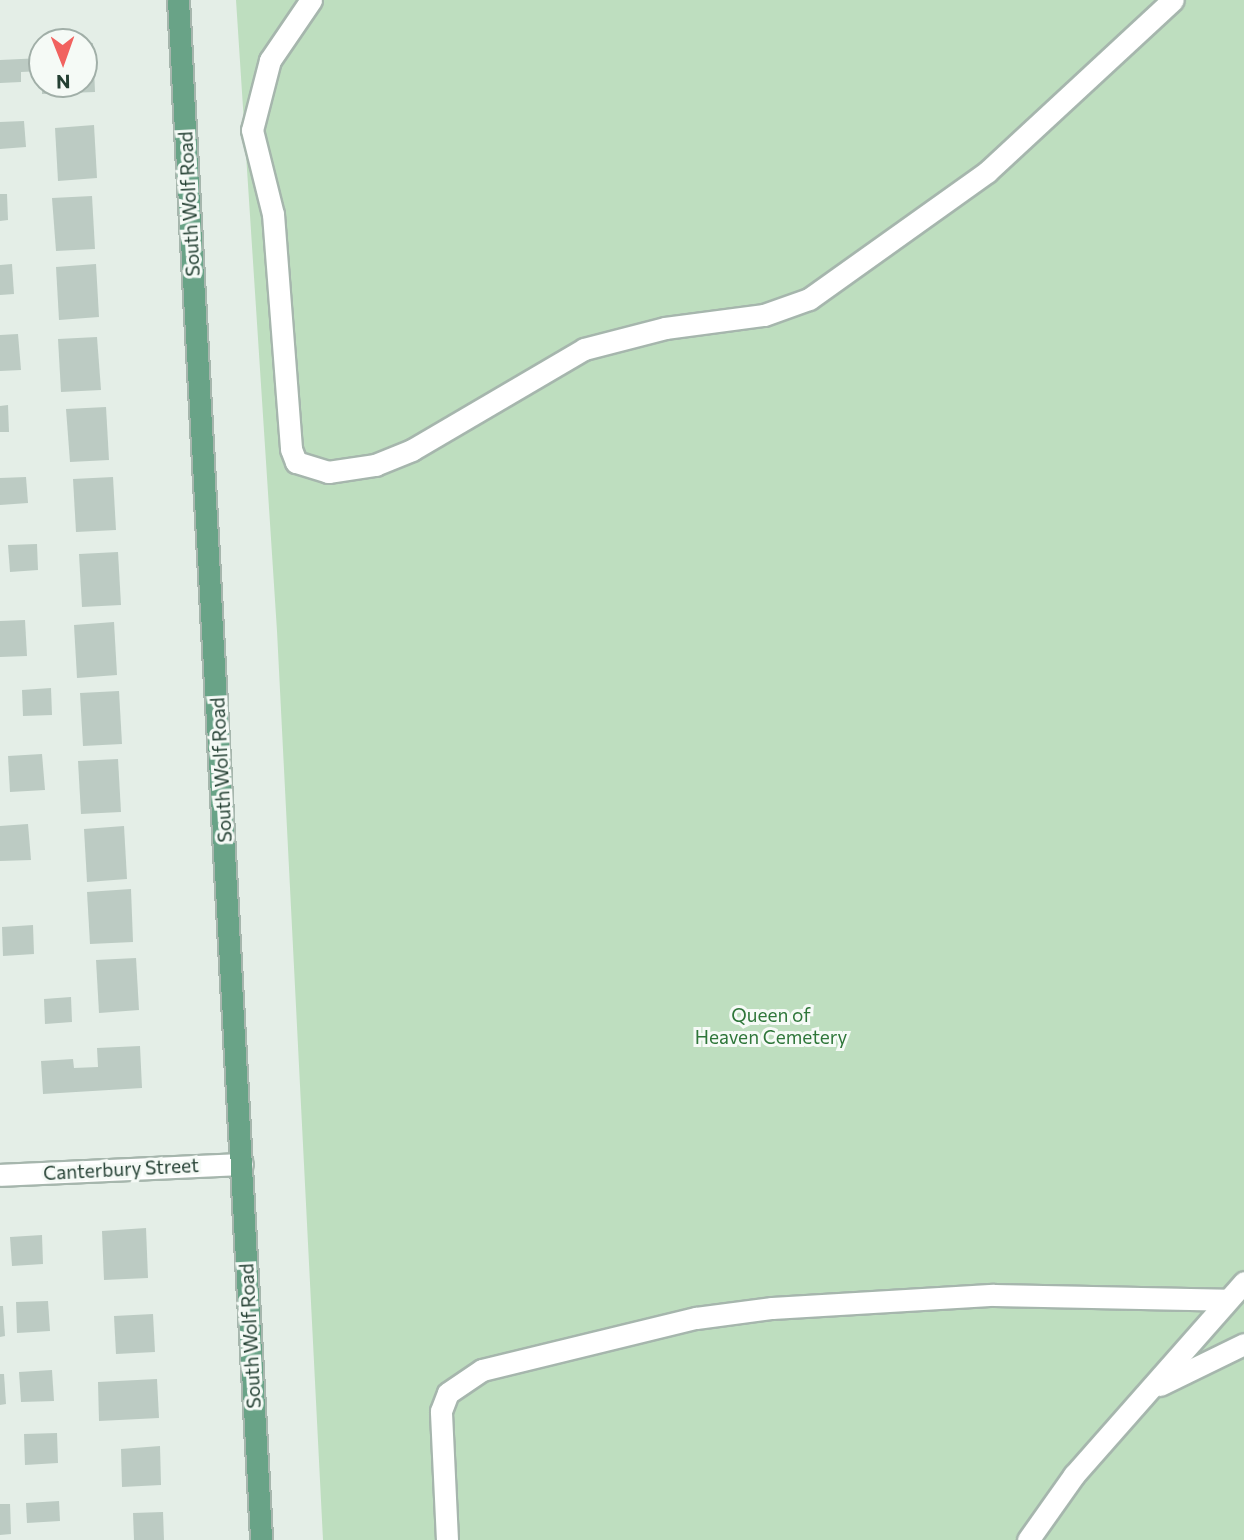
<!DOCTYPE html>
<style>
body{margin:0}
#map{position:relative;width:1244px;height:1540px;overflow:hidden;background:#e4eee7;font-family:Commissioner,sans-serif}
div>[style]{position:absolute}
.green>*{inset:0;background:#bedebf}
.building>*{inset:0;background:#bccbc3}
.roads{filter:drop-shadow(2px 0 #a6b6ad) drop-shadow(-2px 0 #a6b6ad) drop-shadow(0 2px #a6b6ad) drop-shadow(0 -2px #a6b6ad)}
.minor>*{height:21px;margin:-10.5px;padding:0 10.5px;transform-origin:10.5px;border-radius:10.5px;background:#fff}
.major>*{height:21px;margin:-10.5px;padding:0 10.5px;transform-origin:10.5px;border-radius:10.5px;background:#69a387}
span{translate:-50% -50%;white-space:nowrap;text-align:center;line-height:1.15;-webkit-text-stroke:6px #f5faf6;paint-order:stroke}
.street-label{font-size:19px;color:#233f32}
.park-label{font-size:19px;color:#2e7639}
.north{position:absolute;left:28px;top:28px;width:70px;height:70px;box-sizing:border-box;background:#f5faf6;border:2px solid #a1afa8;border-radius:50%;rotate:179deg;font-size:19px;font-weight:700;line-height:28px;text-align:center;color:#233f32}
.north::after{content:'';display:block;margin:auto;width:24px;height:32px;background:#f1625f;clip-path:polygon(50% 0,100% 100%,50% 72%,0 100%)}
</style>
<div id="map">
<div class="green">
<i style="clip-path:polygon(236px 0,1244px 0,1244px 1540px,323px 1540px,277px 631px)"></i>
</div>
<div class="building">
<i style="clip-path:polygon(93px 43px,95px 92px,42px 94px,42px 84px,84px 84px,84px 44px)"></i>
<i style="clip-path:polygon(42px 58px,42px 71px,21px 72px,21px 82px,0 83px,0 60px)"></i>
<i style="clip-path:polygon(24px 121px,26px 147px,0 149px,0 122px)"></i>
<i style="clip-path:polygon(94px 125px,97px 178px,58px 181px,55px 128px)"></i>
<i style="clip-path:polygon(0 194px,7px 194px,8px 220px,0 221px)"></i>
<i style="clip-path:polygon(92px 196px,95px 249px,56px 251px,52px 198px)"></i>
<i style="clip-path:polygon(12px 264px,14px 294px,0 295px,0 265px)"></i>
<i style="clip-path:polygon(96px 264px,99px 317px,59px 320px,56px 267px)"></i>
<i style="clip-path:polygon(18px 334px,21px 370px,0 371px,0 335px)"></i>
<i style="clip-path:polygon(97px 337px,101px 390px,61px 392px,58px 339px)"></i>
<i style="clip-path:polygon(8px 405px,9px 432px,0 432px,0 406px)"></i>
<i style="clip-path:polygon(106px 407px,109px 460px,70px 462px,66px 409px)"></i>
<i style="clip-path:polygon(26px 477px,28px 503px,0 505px,0 478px)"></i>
<i style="clip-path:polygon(113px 477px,116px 530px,76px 532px,73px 479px)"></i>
<i style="clip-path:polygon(37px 544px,38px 570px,10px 572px,8px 545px)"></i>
<i style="clip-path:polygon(118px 552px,121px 605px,82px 607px,79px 554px)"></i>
<i style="clip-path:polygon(25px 620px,27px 656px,0 657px,0 621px)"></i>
<i style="clip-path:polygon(114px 622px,117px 675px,77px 678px,74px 625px)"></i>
<i style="clip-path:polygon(51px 688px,52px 715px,23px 716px,22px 690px)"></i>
<i style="clip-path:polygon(119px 691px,122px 744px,83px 746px,80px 693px)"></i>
<i style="clip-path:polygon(42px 754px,45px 790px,10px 792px,8px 756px)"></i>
<i style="clip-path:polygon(118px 759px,121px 812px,81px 814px,78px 761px)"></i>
<i style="clip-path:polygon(28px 824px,31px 860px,0 861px,0 826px)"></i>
<i style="clip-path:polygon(124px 826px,127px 879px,87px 882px,84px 829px)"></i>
<i style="clip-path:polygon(131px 889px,133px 942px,90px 944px,87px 892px)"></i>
<i style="clip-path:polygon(33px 925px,34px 954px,3px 956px,2px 927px)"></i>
<i style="clip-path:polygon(136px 958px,139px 1010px,99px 1013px,96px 960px)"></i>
<i style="clip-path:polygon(71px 997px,72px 1022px,45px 1024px,44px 999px)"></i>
<i style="clip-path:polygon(140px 1046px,142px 1088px,43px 1094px,41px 1061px,73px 1059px,74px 1068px,98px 1067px,97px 1048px)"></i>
<i style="clip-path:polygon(146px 1228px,148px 1278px,104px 1280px,102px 1231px)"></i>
<i style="clip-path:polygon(42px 1235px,43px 1264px,12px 1266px,10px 1237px)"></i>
<i style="clip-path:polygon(48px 1301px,50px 1331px,17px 1333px,16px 1302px)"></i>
<i style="clip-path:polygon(0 1306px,3px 1306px,5px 1336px,0 1337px)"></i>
<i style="clip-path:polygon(153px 1314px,155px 1352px,116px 1354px,114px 1316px)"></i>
<i style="clip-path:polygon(52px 1370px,54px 1401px,21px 1402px,19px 1372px)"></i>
<i style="clip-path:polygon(0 1374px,4px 1374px,6px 1404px,0 1405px)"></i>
<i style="clip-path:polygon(157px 1379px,159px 1418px,99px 1421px,98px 1382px)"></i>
<i style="clip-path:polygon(57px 1433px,58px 1463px,25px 1465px,24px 1434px)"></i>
<i style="clip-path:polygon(160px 1446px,161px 1485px,122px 1487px,121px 1449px)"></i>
<i style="clip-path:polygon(59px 1501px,60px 1521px,27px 1523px,26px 1503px)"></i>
<i style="clip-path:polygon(0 1504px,10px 1504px,11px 1534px,0 1535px)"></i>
<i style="clip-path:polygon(163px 1512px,164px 1540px,134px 1540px,133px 1513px)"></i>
</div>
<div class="roads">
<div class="minor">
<i style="left:311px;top:0;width:73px;rotate:124.3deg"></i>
<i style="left:270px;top:60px;width:72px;rotate:104.4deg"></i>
<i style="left:252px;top:130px;width:87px;rotate:76deg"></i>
<i style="left:273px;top:214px;width:236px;rotate:85.6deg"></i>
<i style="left:291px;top:449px;width:14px;rotate:69deg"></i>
<i style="left:296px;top:462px;width:34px;rotate:17deg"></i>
<i style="left:328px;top:472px;width:48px;rotate:-8.5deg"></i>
<i style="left:375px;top:465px;width:40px;rotate:-22deg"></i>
<i style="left:412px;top:450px;width:199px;rotate:-30.4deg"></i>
<i style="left:584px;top:349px;width:84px;rotate:-14.5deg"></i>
<i style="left:665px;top:328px;width:100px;rotate:-7.5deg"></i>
<i style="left:764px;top:315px;width:48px;rotate:-19.6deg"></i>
<i style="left:809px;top:299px;width:219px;rotate:-35.5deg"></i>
<i style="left:987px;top:172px;width:253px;rotate:-42.8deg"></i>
<i style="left:0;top:1175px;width:242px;rotate:-2.6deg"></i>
<i style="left:1160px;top:1385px;width:93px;rotate:-26deg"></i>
<i style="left:447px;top:1540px;width:129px;rotate:-92.7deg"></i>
<i style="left:441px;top:1411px;width:19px;rotate:-69deg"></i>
<i style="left:448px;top:1393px;width:41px;rotate:-34.1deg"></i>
<i style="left:482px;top:1370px;width:220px;rotate:-13.7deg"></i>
<i style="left:696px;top:1318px;width:77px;rotate:-7.5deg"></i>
<i style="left:772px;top:1308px;width:222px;rotate:-3.4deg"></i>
<i style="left:994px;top:1295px;width:232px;rotate:1.2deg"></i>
<i style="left:1028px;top:1540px;width:80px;rotate:-54.7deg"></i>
<i style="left:1074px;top:1475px;width:257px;rotate:-48.6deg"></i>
</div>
<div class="major">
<i style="left:178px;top:0;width:1542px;rotate:86.91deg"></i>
</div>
</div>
<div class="street-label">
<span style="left:189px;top:204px;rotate:-93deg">South Wolf Road</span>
<span style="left:221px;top:770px;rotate:-93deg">South Wolf Road</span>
<span style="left:121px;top:1169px;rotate:-3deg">Canterbury Street</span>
<span style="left:250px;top:1336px;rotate:-93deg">South Wolf Road</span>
</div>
<div class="park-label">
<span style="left:771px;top:1026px">Queen of<br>Heaven Cemetery</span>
</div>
<div class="north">N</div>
</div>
